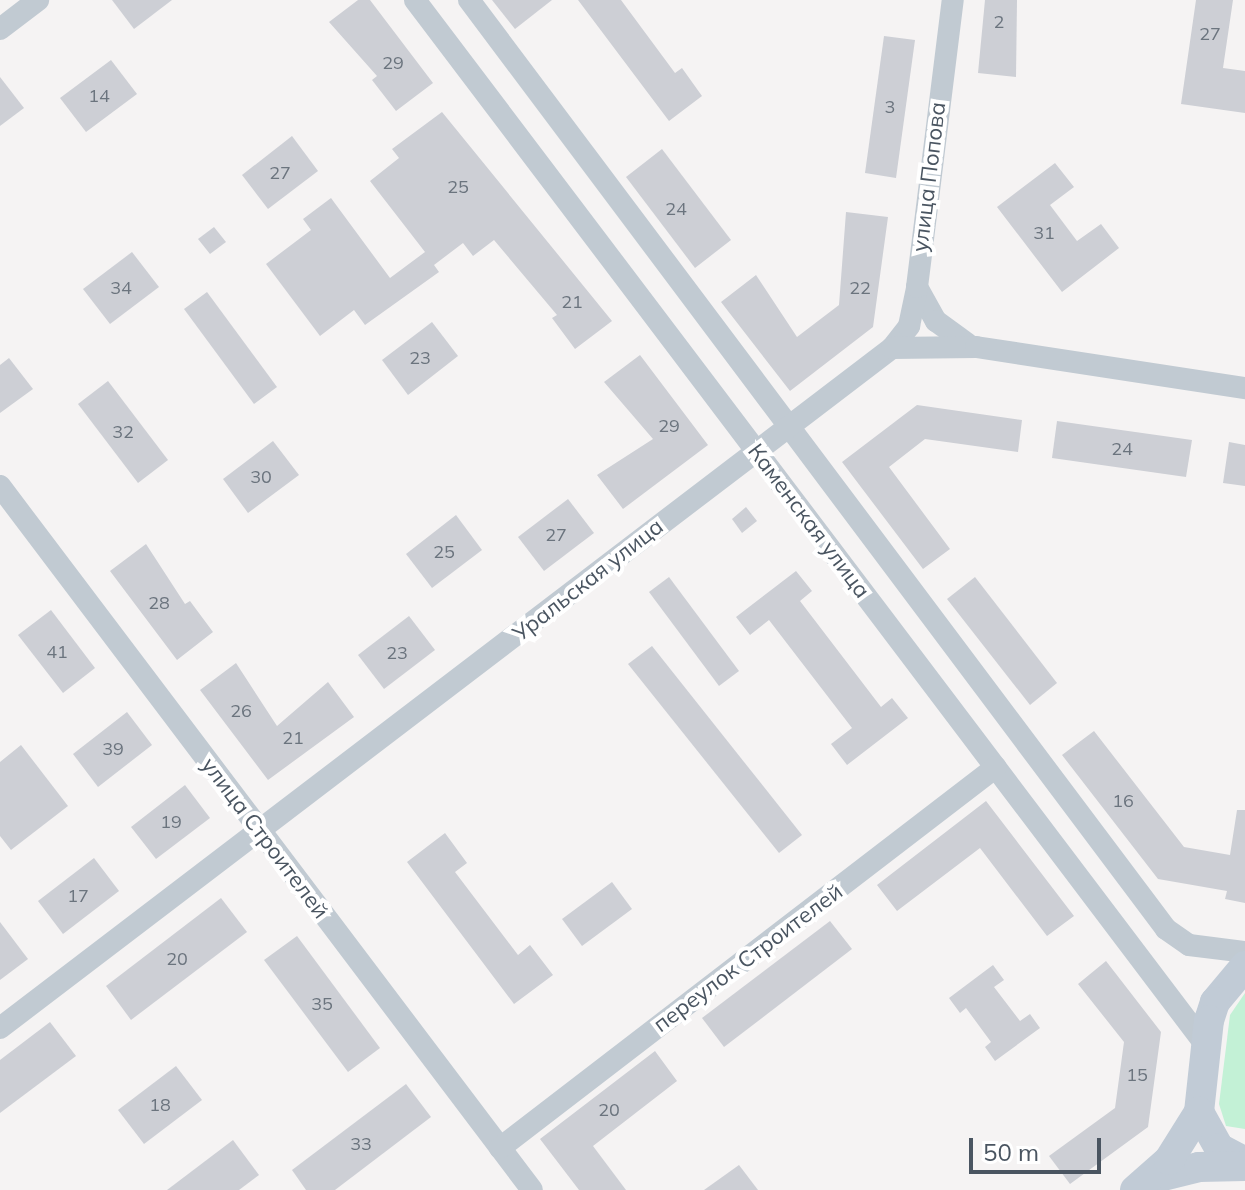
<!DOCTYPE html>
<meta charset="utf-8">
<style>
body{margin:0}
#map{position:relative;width:1245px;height:1190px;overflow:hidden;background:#f5f3f3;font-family:Mulish,sans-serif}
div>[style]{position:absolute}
.green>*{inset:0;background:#c3f1d6}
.building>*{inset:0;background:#cdcfd5}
.minor>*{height:22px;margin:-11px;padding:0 11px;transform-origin:11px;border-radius:11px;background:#c1cad2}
.secondary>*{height:30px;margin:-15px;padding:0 15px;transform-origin:15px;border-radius:15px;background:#c1cbd6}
span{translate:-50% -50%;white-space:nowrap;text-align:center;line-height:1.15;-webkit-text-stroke:8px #fff;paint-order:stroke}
.number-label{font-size:18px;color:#6b747e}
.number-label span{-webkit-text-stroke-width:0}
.street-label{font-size:22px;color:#4a5561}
.scale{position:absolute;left:969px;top:1138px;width:132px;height:36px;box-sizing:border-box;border:4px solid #4a5561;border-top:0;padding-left:10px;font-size:24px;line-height:28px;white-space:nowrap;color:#4a5561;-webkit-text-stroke:6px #fff;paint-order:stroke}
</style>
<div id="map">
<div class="green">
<i style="clip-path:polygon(1245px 993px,1245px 1129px,1226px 1126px,1219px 1104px,1230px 1015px)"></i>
</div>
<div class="building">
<i style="clip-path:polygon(112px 0,172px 0,134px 29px)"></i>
<i style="clip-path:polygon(358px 0,370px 0,433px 83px,396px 111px,372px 80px,377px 76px,329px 22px)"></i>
<i style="clip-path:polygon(492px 0,552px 0,515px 29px)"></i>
<i style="clip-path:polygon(578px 0,621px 0,675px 73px,682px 68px,702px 96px,669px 121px)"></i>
<i style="clip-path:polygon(985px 0,1017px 0,1016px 77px,978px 73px)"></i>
<i style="clip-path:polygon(1196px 0,1233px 0,1223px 68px,1245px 71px,1245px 113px,1181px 104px)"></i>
<i style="clip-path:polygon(884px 36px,915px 40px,896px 178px,865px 173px)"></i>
<i style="clip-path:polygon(111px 60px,137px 94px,86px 132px,60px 98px)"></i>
<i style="clip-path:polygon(0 77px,24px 108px,0 126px)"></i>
<i style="clip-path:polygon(442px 112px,612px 321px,575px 349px,552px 318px,557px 315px,494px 240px,473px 256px,463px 243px,434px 265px,439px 272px,365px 325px,354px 310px,320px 336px,266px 264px,311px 230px,303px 219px,331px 198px,390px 278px,425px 252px,370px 181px,399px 158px,392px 149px)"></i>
<i style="clip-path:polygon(292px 136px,318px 171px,268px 209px,242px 175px)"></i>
<i style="clip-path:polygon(662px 149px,731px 240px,695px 268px,626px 177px)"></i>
<i style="clip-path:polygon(1055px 163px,1074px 187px,1050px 205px,1077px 241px,1101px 224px,1119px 248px,1062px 292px,997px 207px)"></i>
<i style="clip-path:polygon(846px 212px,888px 217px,873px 327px,790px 391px,721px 302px,756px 275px,797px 337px,839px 305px)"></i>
<i style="clip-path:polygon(214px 227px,226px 242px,210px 254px,198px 239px)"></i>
<i style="clip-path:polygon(132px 252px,159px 287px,110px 324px,83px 289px)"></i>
<i style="clip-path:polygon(207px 292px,277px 387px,254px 404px,184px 309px)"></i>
<i style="clip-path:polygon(432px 322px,458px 356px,408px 395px,382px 360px)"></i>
<i style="clip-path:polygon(640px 355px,708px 445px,623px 509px,597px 475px,653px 439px,604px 382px)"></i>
<i style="clip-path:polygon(9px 358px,33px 389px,0 413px,0 365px)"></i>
<i style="clip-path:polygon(108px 381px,168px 460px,138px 483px,78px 404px)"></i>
<i style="clip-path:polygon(917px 405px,1022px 420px,1018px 452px,925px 439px,889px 467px,950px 549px,923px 569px,842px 462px)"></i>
<i style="clip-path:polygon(1057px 421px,1192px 440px,1186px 477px,1052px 458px)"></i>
<i style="clip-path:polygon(273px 441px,299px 475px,248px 513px,223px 479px)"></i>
<i style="clip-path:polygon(1229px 442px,1245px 445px,1245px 486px,1223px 483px)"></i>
<i style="clip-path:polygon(568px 499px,594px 533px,544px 571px,518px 537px)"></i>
<i style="clip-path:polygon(746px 507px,757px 521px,742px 533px,732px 519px)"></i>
<i style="clip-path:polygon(456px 515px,482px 550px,432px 588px,406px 554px)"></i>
<i style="clip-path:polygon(146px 544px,185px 604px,190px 601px,213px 632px,177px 660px,110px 571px)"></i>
<i style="clip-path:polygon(796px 571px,812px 591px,800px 601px,881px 707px,892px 698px,908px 718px,847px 765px,831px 744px,852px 728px,769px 620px,750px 635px,736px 617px)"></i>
<i style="clip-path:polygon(669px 577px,739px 671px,719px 686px,649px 592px)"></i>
<i style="clip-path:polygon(975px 577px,1057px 683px,1030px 705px,947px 599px)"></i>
<i style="clip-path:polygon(51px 610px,95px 668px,63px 693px,18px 635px)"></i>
<i style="clip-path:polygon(409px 616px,435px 650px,384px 689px,358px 655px)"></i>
<i style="clip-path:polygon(652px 646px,802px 835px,779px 853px,628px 664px)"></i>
<i style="clip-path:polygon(236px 663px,277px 726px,328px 682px,354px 717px,268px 780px,200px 690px)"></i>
<i style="clip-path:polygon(127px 712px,152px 745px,98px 787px,73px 754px)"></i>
<i style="clip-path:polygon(1094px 731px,1184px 847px,1230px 855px,1237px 810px,1245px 810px,1245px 903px,1225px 899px,1227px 891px,1158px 879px,1062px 755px)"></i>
<i style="clip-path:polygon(21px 745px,68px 806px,11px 850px,0 836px,0 762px)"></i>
<i style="clip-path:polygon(185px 785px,210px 818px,156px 859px,131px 827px)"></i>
<i style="clip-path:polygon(986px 801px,1074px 916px,1047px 936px,980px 848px,897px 911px,877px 885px)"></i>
<i style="clip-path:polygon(445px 833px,467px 863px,455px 872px,518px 955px,530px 945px,553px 975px,514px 1004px,407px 862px)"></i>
<i style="clip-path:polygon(94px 858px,119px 891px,63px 934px,38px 901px)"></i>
<i style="clip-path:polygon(612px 882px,632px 909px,582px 946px,562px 919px)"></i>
<i style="clip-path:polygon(221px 898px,247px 932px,131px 1020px,106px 986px)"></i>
<i style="clip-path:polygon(830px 921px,852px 949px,724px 1047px,702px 1018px)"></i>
<i style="clip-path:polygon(0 922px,28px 959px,0 980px)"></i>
<i style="clip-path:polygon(297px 936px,380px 1048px,348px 1072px,264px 960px)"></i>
<i style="clip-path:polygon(1106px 961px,1161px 1032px,1148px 1127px,1070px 1184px,1049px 1156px,1115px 1108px,1124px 1042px,1078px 984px)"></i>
<i style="clip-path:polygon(993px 965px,1004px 980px,994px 987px,1020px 1021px,1030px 1014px,1040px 1028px,995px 1061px,985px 1047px,991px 1042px,966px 1008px,960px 1013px,949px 998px)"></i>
<i style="clip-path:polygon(50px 1022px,76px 1056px,0 1113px,0 1060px)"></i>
<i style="clip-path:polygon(655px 1051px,677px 1081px,593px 1146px,626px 1190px,579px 1190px,540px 1139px)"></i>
<i style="clip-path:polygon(176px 1066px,202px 1100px,144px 1144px,118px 1110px)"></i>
<i style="clip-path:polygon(406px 1084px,431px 1117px,335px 1190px,306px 1190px,292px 1170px)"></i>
<i style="clip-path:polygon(233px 1140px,259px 1175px,239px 1190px,167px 1190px)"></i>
<i style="clip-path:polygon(739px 1165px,758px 1190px,704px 1190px)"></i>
</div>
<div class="minor">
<i style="left:415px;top:0;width:1308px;rotate:52.89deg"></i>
<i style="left:469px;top:0;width:1161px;rotate:53.12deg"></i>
<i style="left:1166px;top:929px;width:28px;rotate:35deg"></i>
<i style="left:1189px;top:945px;width:56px;rotate:7.1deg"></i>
<i style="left:0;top:29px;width:48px;rotate:-37.3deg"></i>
<i style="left:917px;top:287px;width:39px;rotate:61deg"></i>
<i style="left:936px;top:321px;width:39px;rotate:36deg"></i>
<i style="left:892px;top:348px;width:28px;rotate:-52deg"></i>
<i style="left:909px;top:326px;width:40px;rotate:-78deg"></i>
<i style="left:917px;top:287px;width:289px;rotate:-82.9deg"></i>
<i style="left:0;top:486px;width:882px;rotate:52.92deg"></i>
<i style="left:0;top:1028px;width:1122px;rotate:-37.32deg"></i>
<i style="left:892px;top:348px;width:84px;rotate:-0.7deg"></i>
<i style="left:976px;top:347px;width:272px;rotate:8.7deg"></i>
<i style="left:500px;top:1148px;width:625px;rotate:-37.53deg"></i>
</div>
<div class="secondary">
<i style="left:1245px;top:966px;width:47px;rotate:129.8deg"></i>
<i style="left:1215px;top:1002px;width:19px;rotate:108deg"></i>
<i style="left:1209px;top:1020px;width:93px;rotate:96.2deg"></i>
<i style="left:1199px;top:1112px;width:41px;rotate:60.9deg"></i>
<i style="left:1219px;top:1148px;width:30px;rotate:28deg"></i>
<i style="left:1151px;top:1179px;width:49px;rotate:-14deg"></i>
<i style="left:1199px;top:1167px;width:46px;rotate:-1.2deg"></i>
<i style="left:1135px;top:1190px;width:45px;rotate:-41.4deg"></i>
<i style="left:1169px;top:1160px;width:57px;rotate:-58deg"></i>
</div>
<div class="number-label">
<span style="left:999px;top:22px">2</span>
<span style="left:1210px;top:34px">27</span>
<span style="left:393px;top:63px">29</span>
<span style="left:99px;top:96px">14</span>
<span style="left:890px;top:107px">3</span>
<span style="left:280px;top:173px">27</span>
<span style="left:458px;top:187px">25</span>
<span style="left:676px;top:209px">24</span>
<span style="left:1044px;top:233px">31</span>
<span style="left:121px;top:288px">34</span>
<span style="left:860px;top:288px">22</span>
<span style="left:572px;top:302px">21</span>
<span style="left:420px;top:358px">23</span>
<span style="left:669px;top:426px">29</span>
<span style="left:123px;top:432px">32</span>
<span style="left:1122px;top:449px">24</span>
<span style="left:261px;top:477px">30</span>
<span style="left:556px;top:535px">27</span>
<span style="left:444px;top:552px">25</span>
<span style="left:159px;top:603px">28</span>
<span style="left:57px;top:652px">41</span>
<span style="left:397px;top:653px">23</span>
<span style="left:241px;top:711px">26</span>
<span style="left:293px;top:738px">21</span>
<span style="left:113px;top:749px">39</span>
<span style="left:1123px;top:801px">16</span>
<span style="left:171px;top:822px">19</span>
<span style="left:78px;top:896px">17</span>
<span style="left:177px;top:959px">20</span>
<span style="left:322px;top:1004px">35</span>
<span style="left:1137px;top:1075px">15</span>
<span style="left:160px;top:1105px">18</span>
<span style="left:609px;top:1110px">20</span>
<span style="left:361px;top:1144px">33</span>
</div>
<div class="street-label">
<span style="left:929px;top:177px;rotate:-83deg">улица Попова</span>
<span style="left:809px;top:521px;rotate:53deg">Каменская улица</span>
<span style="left:588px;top:580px;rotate:-38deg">Уральская улица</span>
<span style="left:265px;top:838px;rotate:53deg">улица Строителей</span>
<span style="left:748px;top:958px;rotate:-37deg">переулок Строителей</span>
</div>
<div class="scale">50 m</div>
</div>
